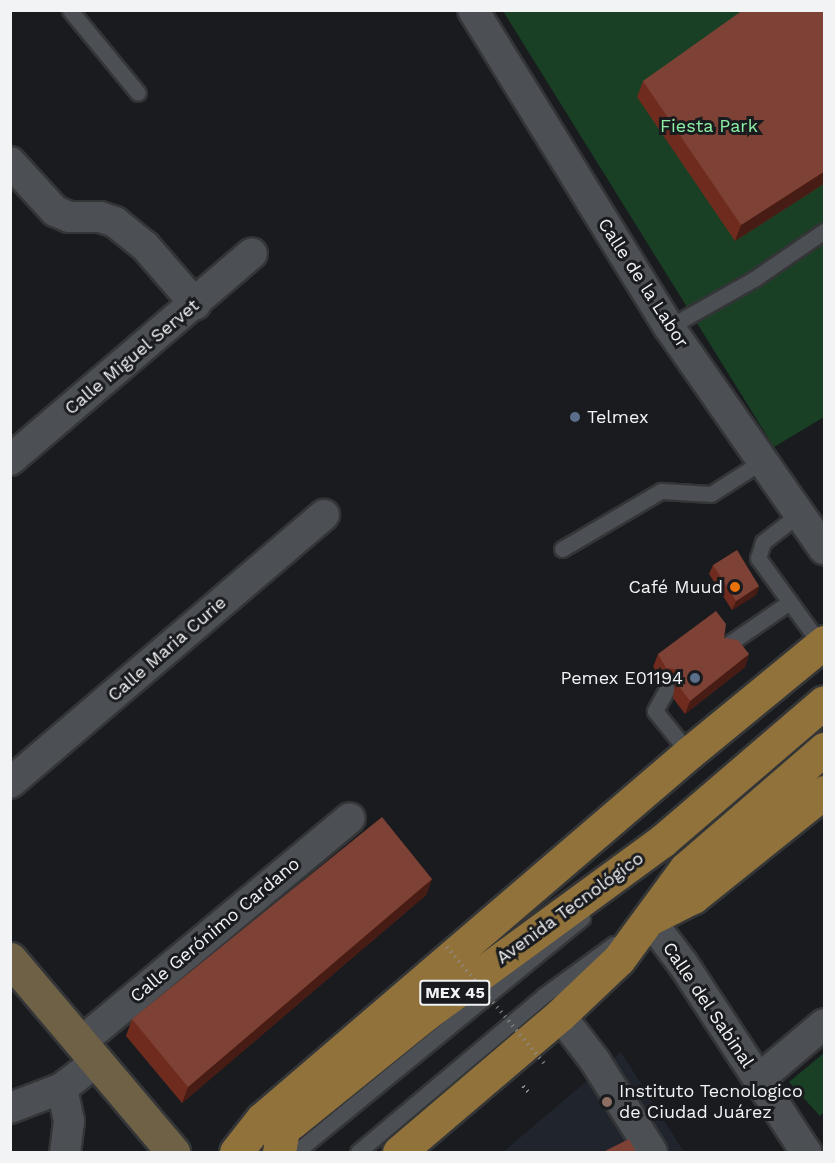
<!DOCTYPE html>
<meta charset="utf-8">
<style>
body{margin:0}
#map{position:relative;width:835px;height:1163px;overflow:hidden;background:#191b1e;font-family:"Work Sans",sans-serif}
div>[style]{position:absolute}
.built>*{inset:0;background:#20252d}
.green>*{inset:0;background:#194024}
.path>*{height:4px;margin-top:-2px;transform-origin:0;background:repeating-linear-gradient(90deg,#8d8f92 0 1.5px,transparent 0 6px)}
.roads{filter:drop-shadow(2px 0 #343537) drop-shadow(-2px 0 #343537) drop-shadow(0 2px #343537) drop-shadow(0 -2px #343537)}
.lane>*{height:15px;margin:-7.5px;padding:0 7.5px;transform-origin:7.5px;border-radius:7.5px;background:#4c4f53}
.street>*{height:30px;margin:-15px;padding:0 15px;transform-origin:15px;border-radius:15px;background:#4c4f53}
.secondary>*{height:33px;margin:-16.5px;padding:0 16.5px;transform-origin:16.5px;border-radius:16.5px;background:#6e6146}
.primary>*{height:33px;margin:-16.5px;padding:0 16.5px;transform-origin:16.5px;border-radius:16.5px;background:#91723a}
.path-bridge>*{height:4px;margin-top:-2px;transform-origin:0;background:repeating-linear-gradient(90deg,#8d8f92 0 1.5px,transparent 0 6px)}
.wall>*{inset:0;background:#6f2c1e}
.shaded-wall>*{inset:0;background:#471c14}
.building>*{inset:0;background:#7d4135}
.dots>*{width:16px;height:16px;translate:-50% -50%;box-sizing:border-box;border:3px solid #191b1e;border-radius:50%}
span{translate:-50% -50%;white-space:nowrap;text-align:center;line-height:1.15;-webkit-text-stroke:6px #191b1e;paint-order:stroke}
.shield-label span{padding:2px 4px;background:#191b1e;border:2px solid;border-radius:4px;-webkit-text-stroke-width:0}
.shield-label{font-size:16px;color:#f1f3f5;font-weight:700}
.park-label{font-size:18px;color:#8deea4}
.street-label{font-size:18px;color:#f1f3f5}
.poi-label{font-size:18px;color:#f1f3f5}
.left{translate:0 -50%;text-align:left}
.right{translate:-100% -50%;text-align:right}
.frame{position:absolute;inset:0;border:12px solid #f1f3f5;pointer-events:none}
</style>
<div id="map">
<div class="built">
<i style="clip-path:polygon(621px 1052px,684px 1152px,503px 1152px)"></i>
</div>
<div class="green">
<i style="clip-path:polygon(503px 11px,824px 11px,824px 417px,774px 447px)"></i>
<i style="clip-path:polygon(824px 1053px,824px 1112px,820px 1116px,789px 1082px)"></i>
</div>
<div class="path">
<i style="left:523px;top:1086px;width:11px;rotate:49deg"></i>
</div>
<div class="roads">
<div class="lane">
<i style="left:70px;top:10px;width:107px;rotate:50.7deg"></i>
<i style="left:669px;top:327px;width:98px;rotate:-29.5deg"></i>
<i style="left:754px;top:279px;width:85px;rotate:-34.4deg"></i>
<i style="left:799px;top:514px;width:46px;rotate:142.1deg"></i>
<i style="left:763px;top:542px;width:17px;rotate:107deg"></i>
<i style="left:758px;top:558px;width:107px;rotate:54.1deg"></i>
<i style="left:562px;top:549px;width:115px;rotate:-30.4deg"></i>
<i style="left:661px;top:491px;width:50px;rotate:3.4deg"></i>
<i style="left:711px;top:494px;width:63px;rotate:-32.7deg"></i>
<i style="left:727px;top:645px;width:74px;rotate:-34.5deg"></i>
<i style="left:667px;top:689px;width:25px;rotate:119deg"></i>
<i style="left:655px;top:711px;width:54px;rotate:51deg"></i>
<i style="left:296px;top:1152px;width:370px;rotate:-39.3deg"></i>
<i style="left:358px;top:1152px;width:242px;rotate:-40.1deg"></i>
<i style="left:543px;top:996px;width:88px;rotate:-36.2deg"></i>
</div>
<div class="street">
<i style="left:473px;top:10px;width:373px;rotate:58.3deg"></i>
<i style="left:669px;top:327px;width:271px;rotate:55.1deg"></i>
<i style="left:10px;top:162px;width:67px;rotate:47.4deg"></i>
<i style="left:55px;top:211px;width:15px;rotate:23deg"></i>
<i style="left:69px;top:217px;width:31px"></i>
<i style="left:100px;top:217px;width:16px;rotate:18deg"></i>
<i style="left:115px;top:222px;width:38px;rotate:39deg"></i>
<i style="left:145px;top:246px;width:77px;rotate:49.2deg"></i>
<i style="left:10px;top:460px;width:318px;rotate:-40.5deg"></i>
<i style="left:10px;top:783px;width:413px;rotate:-40.5deg"></i>
<i style="left:649px;top:919px;width:56px;rotate:52.9deg"></i>
<i style="left:683px;top:964px;width:225px;rotate:56.8deg"></i>
<i style="left:560px;top:1015px;width:58px;rotate:52.7deg"></i>
<i style="left:595px;top:1061px;width:107px;rotate:57.9deg"></i>
<i style="left:80px;top:1043px;width:351px;rotate:-39.8deg"></i>
<i style="left:759px;top:1079px;width:85px;rotate:-40.2deg"></i>
<i style="left:62px;top:1088px;width:34px;rotate:78deg"></i>
<i style="left:69px;top:1121px;width:31px;rotate:97deg"></i>
<i style="left:10px;top:1108px;width:56px;rotate:-21deg"></i>
<i style="left:62px;top:1088px;width:43px;rotate:-37.4deg"></i>
</div>
<div class="secondary">
<i style="left:10px;top:959px;width:253px;rotate:49.8deg"></i>
</div>
<div class="primary">
<i style="left:653px;top:917px;width:45px;rotate:-26.6deg"></i>
<i style="left:693px;top:897px;width:168px;rotate:-38.7deg"></i>
<i style="left:291px;top:1123px;width:175px;rotate:-39deg"></i>
<i style="left:427px;top:1013px;width:291px;rotate:-36.2deg"></i>
<i style="left:662px;top:841px;width:213px;rotate:-40.6deg"></i>
<i style="left:236px;top:1152px;width:42px;rotate:-51.8deg"></i>
<i style="left:262px;top:1119px;width:562px;rotate:-40.6deg"></i>
<i style="left:689px;top:753px;width:175px;rotate:-39.4deg"></i>
<i style="left:279px;top:1152px;width:22px;rotate:-80deg"></i>
<i style="left:399px;top:1152px;width:211px;rotate:-40.4deg"></i>
<i style="left:560px;top:1015px;width:81px;rotate:-43.5deg"></i>
<i style="left:619px;top:959px;width:112px;rotate:-53.7deg"></i>
<i style="left:685px;top:869px;width:184px;rotate:-40.8deg"></i>
</div>
</div>
<div class="path-bridge">
<i style="left:447px;top:947px;width:155px;rotate:50.2deg"></i>
</div>
<div class="wall">
<i style="clip-path:polygon(825px 10px,825px 183px,735px 241px,637px 97px,643px 81px)"></i>
<i style="clip-path:polygon(713px 565px,759px 586px,756px 595px,732px 610px,709px 574px)"></i>
<i style="clip-path:polygon(724px 638px,749px 654px,745px 667px,685px 714px,673px 698px,675px 683px,662px 681px,653px 667px,658px 654px)"></i>
<i style="clip-path:polygon(432px 879px,426px 895px,182px 1103px,126px 1036px,132px 1019px)"></i>
</div>
<div class="shaded-wall">
<i style="clip-path:polygon(825px 171px,825px 183px,735px 241px,741px 225px)"></i>
<i style="clip-path:polygon(759px 586px,756px 595px,732px 610px,736px 601px)"></i>
<i style="clip-path:polygon(749px 654px,745px 667px,685px 714px,690px 701px)"></i>
<i style="clip-path:polygon(432px 879px,426px 895px,182px 1103px,188px 1087px)"></i>
</div>
<div class="building">
<i style="clip-path:polygon(743px 10px,825px 10px,825px 171px,741px 225px,643px 81px)"></i>
<i style="clip-path:polygon(737px 550px,759px 586px,736px 601px,713px 565px)"></i>
<i style="clip-path:polygon(716px 611px,726px 624px,724px 638px,738px 640px,749px 654px,690px 701px,678px 685px,680px 670px,666px 668px,658px 654px)"></i>
<i style="clip-path:polygon(382px 817px,432px 879px,188px 1087px,132px 1019px)"></i>
<i style="clip-path:polygon(629px 1139px,636px 1152px,603px 1152px)"></i>
</div>
<div class="dots">
<i style="left:575px;top:417px;background:#5c6f8a"></i>
<i style="left:735px;top:587px;background:#e8710a"></i>
<i style="left:695px;top:678px;background:#5c6f8a"></i>
<i style="left:607px;top:1102px;background:#8d6e63"></i>
</div>
<div class="shield-label">
<span style="left:455px;top:993px">MEX 45</span>
</div>
<div class="park-label">
<span style="left:709px;top:126px">Fiesta Park</span>
</div>
<div class="street-label">
<span style="left:643px;top:283px;rotate:57deg">Calle de la Labor</span>
<span style="left:132px;top:357px;rotate:-40deg">Calle Miguel Servet</span>
<span style="left:167px;top:649px;rotate:-41deg">Calle Maria Curie</span>
<span style="left:570px;top:908px;rotate:-36deg">Avenida Tecnológico</span>
<span style="left:215px;top:930px;rotate:-40deg">Calle Gerónimo Cardano</span>
<span style="left:708px;top:1005px;rotate:56deg">Calle del Sabinal</span>
</div>
<div class="poi-label">
<span class="left" style="left:587px;top:417px">Telmex</span>
<span class="right" style="left:723px;top:587px">Café Muud</span>
<span class="right" style="left:683px;top:678px">Pemex E01194</span>
<span class="left" style="left:619px;top:1102px">Instituto Tecnologico<br>de Ciudad Juárez</span>
</div>
<div class="frame"></div>
</div>
